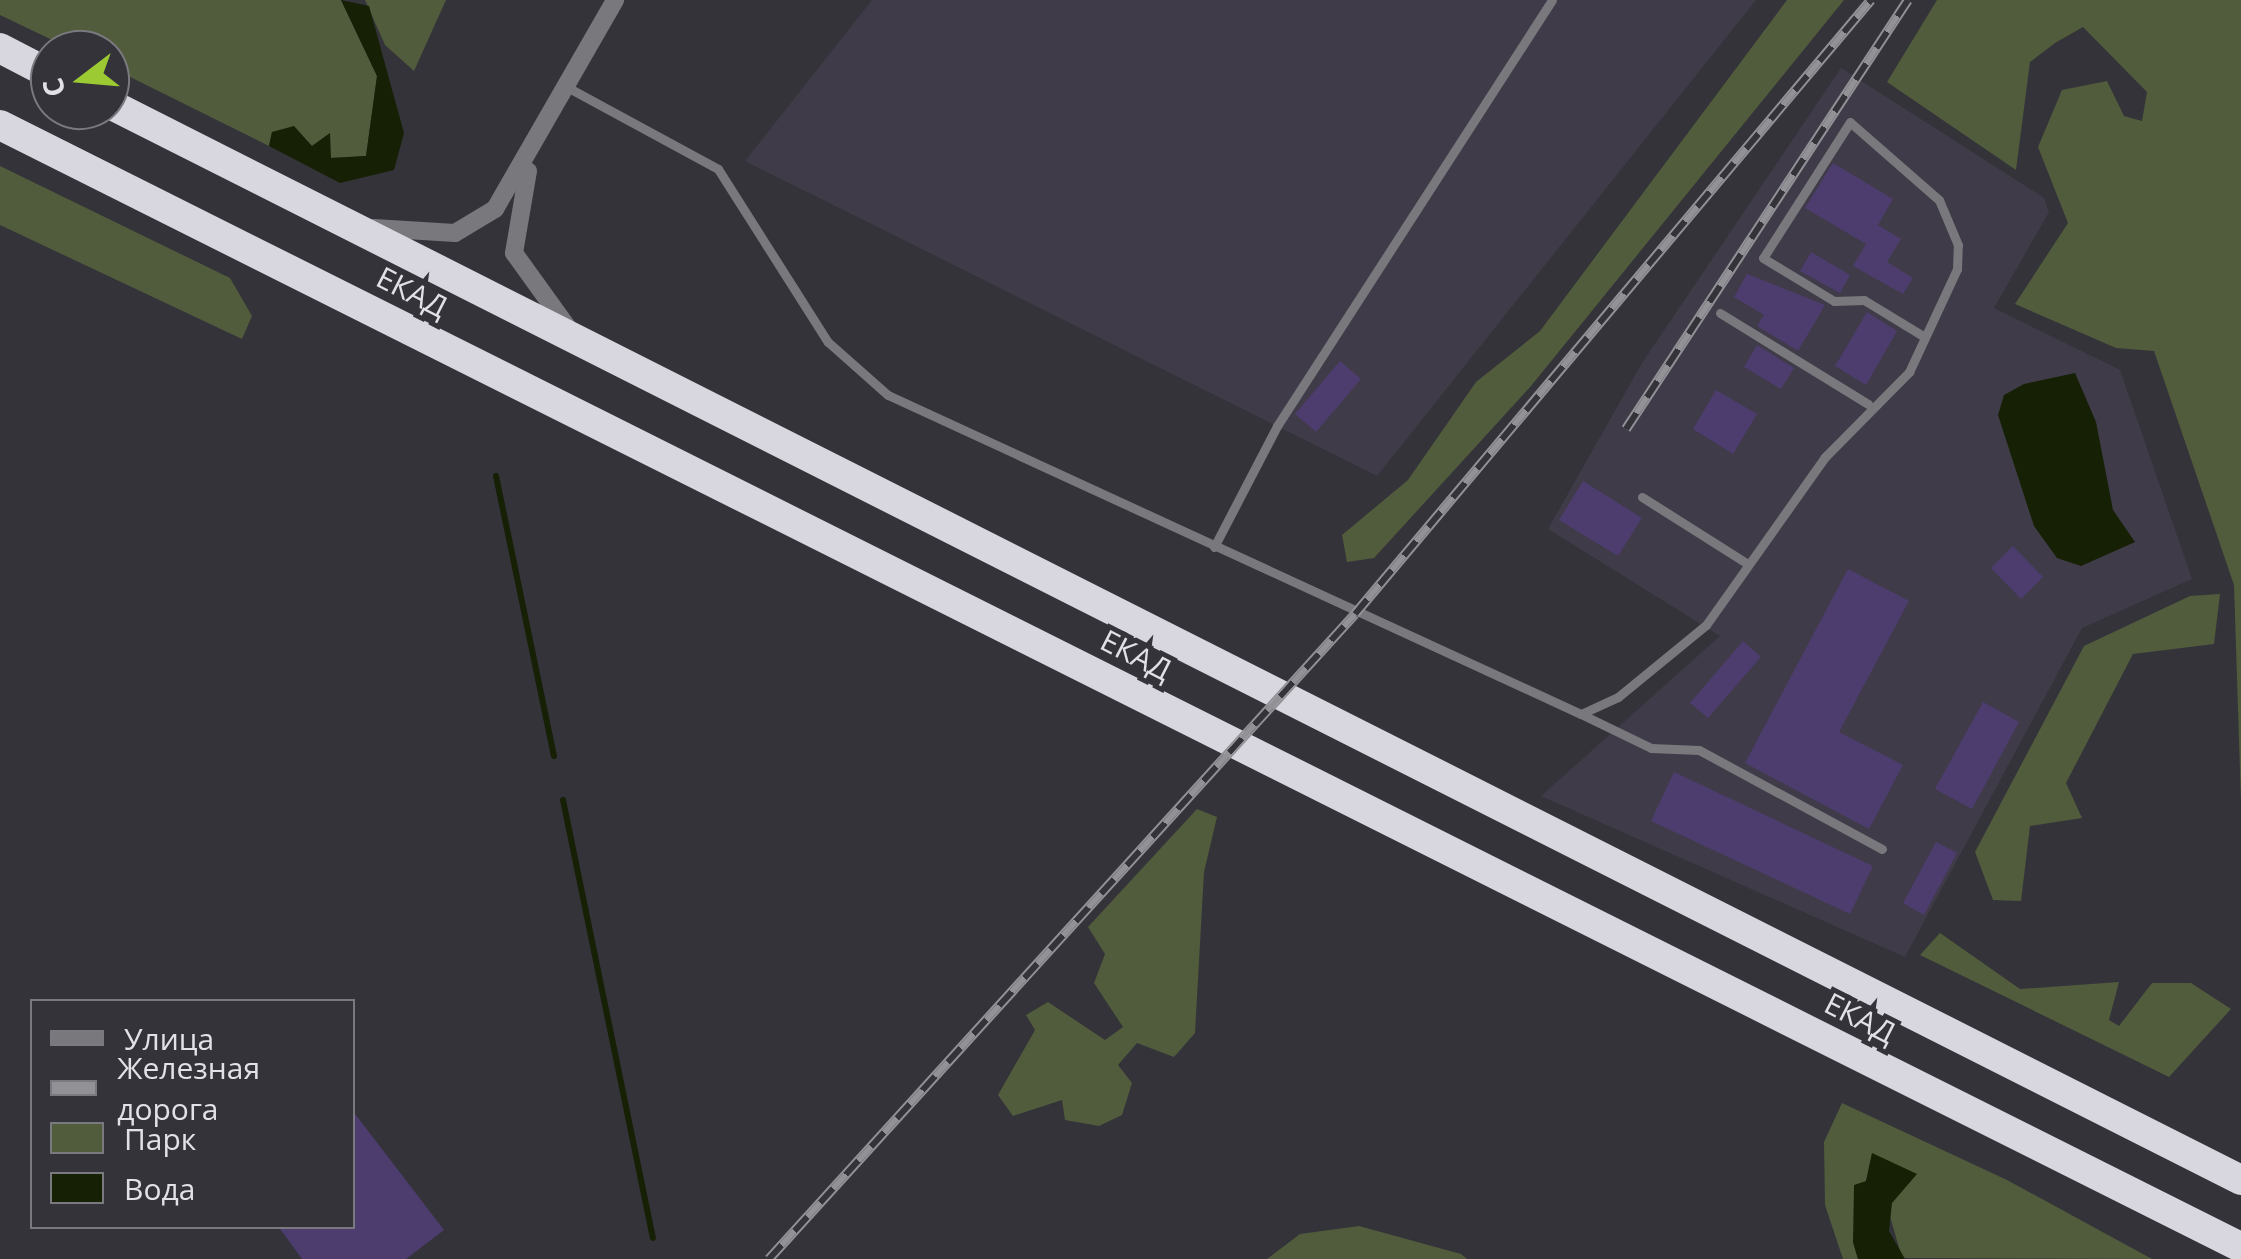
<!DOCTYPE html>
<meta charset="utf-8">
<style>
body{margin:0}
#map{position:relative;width:2241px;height:1259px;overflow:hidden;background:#34333a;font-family:"Open Sans",sans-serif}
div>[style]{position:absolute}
.built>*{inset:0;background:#3f3b48}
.green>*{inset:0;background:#505c3b}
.water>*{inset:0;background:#162004}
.stream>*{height:6px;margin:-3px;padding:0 3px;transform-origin:3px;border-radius:3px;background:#162004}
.building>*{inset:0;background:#4d3d6f}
.lane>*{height:9px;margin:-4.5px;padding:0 4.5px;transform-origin:4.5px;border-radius:4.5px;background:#79787c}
.street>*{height:18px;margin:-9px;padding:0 9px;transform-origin:9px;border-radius:9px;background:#79787c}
.highway>*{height:30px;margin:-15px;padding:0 15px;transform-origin:15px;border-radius:15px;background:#d8d6df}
.rail>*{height:10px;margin-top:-5px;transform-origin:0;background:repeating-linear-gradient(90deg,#34333a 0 19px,#929196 0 38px);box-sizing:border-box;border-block:2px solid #929196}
span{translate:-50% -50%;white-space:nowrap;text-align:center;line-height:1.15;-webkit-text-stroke:10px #34333a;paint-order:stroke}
.street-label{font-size:30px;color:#e2e1e6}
.legend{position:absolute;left:30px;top:999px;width:325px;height:230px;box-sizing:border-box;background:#34333a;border:2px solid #7a797f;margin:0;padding:12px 18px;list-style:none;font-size:30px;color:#e2e1e6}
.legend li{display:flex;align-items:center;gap:20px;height:50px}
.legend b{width:50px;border:2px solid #7a797f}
.north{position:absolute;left:30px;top:30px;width:100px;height:100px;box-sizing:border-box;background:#34333a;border:2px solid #7a797f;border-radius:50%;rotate:254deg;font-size:28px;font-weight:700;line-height:40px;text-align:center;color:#e2e1e6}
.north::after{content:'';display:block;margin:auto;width:35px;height:45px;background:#9cca32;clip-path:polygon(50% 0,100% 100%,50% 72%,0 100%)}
</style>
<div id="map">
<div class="built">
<i style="clip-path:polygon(872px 0,1756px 0,1377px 476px,745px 161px)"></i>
<i style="clip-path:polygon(1841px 68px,2044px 198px,2049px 212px,1994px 308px,2120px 370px,2192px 579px,2082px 628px,1905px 957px,1541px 796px,1720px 636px,1548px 529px,1642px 363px)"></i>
</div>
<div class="green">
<i style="clip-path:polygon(0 0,341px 0,377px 76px,366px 156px,330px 158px,329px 134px,312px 146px,272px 132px,269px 146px,110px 67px,110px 50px,73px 50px,0 15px)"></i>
<i style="clip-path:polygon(365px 0,446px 0,414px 71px,385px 45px)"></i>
<i style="clip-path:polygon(1787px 0,1844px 0,1531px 386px,1374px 558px,1347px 562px,1342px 535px,1408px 480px,1476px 382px,1540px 331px)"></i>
<i style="clip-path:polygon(1937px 0,2241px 0,2241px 802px,2234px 585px,2154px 351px,2116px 348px,2015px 304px,2068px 223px,2038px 147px,2062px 90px,2107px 81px,2124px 116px,2142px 121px,2147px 92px,2083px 27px,2055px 43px,2030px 62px,2016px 170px,1887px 82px)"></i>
<i style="clip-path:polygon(0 166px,230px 278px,252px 316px,242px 339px,0 225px)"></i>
<i style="clip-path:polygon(2220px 594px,2214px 644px,2133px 654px,2066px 783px,2082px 818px,2030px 826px,2021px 901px,1993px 900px,1975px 852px,2084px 646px,2190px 596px)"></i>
<i style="clip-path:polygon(1197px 809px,1217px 817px,1204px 872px,1195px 1033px,1174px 1057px,1137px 1043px,1118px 1065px,1132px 1083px,1122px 1115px,1099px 1126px,1065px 1120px,1062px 1100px,1013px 1116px,998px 1095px,1035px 1030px,1026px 1015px,1048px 1002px,1105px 1040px,1123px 1027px,1094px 983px,1105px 954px,1088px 927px)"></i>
<i style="clip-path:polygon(1940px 933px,2020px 989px,2119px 982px,2109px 1020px,2119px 1026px,2152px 983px,2191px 983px,2231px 1009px,2169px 1077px,1920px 955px)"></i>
<i style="clip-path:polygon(1842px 1103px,2007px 1180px,2152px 1259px,1902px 1258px,1872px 1154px,1853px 1242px,1858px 1259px,1843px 1259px,1825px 1205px,1824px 1142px)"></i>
<i style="clip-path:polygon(1359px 1226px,1461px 1254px,1467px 1259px,1267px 1259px,1300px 1234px)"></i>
</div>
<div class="water">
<i style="clip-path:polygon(341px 0,369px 6px,404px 133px,394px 170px,340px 183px,269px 146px,272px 132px,294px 126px,312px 146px,330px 133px,331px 158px,366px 156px,377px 76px)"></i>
<i style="clip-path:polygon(2075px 373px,2096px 422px,2113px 510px,2135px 542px,2081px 566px,2057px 558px,2034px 526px,1998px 415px,2004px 395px,2024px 384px)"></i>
<i style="clip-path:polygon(1872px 1153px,1917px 1174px,1892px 1203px,1889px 1231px,1905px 1259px,1858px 1259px,1853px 1242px,1854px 1185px,1866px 1181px)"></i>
</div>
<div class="stream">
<i style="left:496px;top:476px;width:286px;rotate:78.3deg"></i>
<i style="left:563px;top:800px;width:447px;rotate:78.4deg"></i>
</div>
<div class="building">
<i style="clip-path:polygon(1833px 163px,1893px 199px,1878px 225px,1901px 239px,1887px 262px,1913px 278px,1903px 294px,1853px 266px,1866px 244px,1805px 208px)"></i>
<i style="clip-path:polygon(1811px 252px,1850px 275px,1840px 293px,1800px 271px)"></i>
<i style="clip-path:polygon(1747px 274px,1825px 305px,1798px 351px,1757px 326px,1764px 315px,1734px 297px)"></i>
<i style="clip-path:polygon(1867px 312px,1897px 331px,1866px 385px,1835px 366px)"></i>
<i style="clip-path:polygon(1757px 345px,1794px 368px,1781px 389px,1744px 367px)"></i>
<i style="clip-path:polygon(1340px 361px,1361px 379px,1316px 432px,1295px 414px)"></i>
<i style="clip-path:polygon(1716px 390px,1757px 414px,1733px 454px,1693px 429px)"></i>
<i style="clip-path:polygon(1583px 481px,1642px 518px,1618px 556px,1559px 520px)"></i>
<i style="clip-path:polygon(2013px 546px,2043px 577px,2021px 599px,1991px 568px)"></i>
<i style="clip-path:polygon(1848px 569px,1909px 601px,1839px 732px,1903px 765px,1869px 829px,1745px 763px)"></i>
<i style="clip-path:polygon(1743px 641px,1761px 657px,1708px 718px,1690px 703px)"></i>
<i style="clip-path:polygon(1983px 702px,2019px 722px,1972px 809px,1935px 789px)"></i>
<i style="clip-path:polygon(1674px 772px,1873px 866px,1850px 914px,1651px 821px)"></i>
<i style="clip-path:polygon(1936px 842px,1957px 853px,1924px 915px,1903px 903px)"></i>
<i style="clip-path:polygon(352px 1110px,444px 1230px,406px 1259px,302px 1259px,278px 1226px,352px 1226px)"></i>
</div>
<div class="lane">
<i style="left:567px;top:87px;width:172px;rotate:28.5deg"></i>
<i style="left:718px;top:169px;width:205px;rotate:57.6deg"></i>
<i style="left:828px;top:342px;width:80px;rotate:41.5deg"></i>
<i style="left:888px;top:395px;width:763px;rotate:24.72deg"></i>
<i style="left:1581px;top:714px;width:41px;rotate:-24.7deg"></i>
<i style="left:1618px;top:697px;width:114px;rotate:-39.3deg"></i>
<i style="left:1706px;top:625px;width:206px;rotate:-54.7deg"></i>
<i style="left:1825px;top:457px;width:120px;rotate:-45.3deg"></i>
<i style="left:1909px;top:372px;width:114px;rotate:-65deg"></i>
<i style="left:1957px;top:269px;width:24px;rotate:-88deg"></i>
<i style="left:1958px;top:245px;width:49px;rotate:-112.9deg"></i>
<i style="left:1939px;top:200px;width:118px;rotate:-138.8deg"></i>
<i style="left:1850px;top:122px;width:161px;rotate:122.6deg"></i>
<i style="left:1763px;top:258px;width:83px;rotate:31.2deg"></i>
<i style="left:1834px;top:301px;width:30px;rotate:-2deg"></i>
<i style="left:1864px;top:300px;width:69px;rotate:31.4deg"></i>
<i style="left:1720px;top:313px;width:174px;rotate:31.6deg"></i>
<i style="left:1642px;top:497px;width:122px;rotate:32.3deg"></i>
<i style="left:1214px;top:547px;width:136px;rotate:-62.5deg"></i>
<i style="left:1277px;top:426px;width:507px;rotate:-57.16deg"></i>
<i style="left:1581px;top:714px;width:78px;rotate:25.9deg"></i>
<i style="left:1651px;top:748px;width:48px;rotate:2.4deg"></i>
<i style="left:1699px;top:750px;width:208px;rotate:28.4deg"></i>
</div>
<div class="street">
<i style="left:528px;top:171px;width:83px;rotate:99.7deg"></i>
<i style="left:514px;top:253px;width:89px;rotate:54.2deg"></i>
<i style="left:374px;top:228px;width:81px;rotate:3.5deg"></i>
<i style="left:455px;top:233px;width:47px;rotate:-31deg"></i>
<i style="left:495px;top:209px;width:241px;rotate:-60.1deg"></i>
</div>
<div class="highway">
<i style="left:0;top:48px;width:56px;rotate:27.5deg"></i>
<i style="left:110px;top:104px;width:2387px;rotate:26.79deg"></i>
<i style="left:0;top:125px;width:2506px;rotate:26.6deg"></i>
</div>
<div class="rail">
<i style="left:1626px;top:429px;width:513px;rotate:-56.68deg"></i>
<i style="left:769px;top:1259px;width:871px;rotate:-47.74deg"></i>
<i style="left:1355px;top:614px;width:802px;rotate:-49.96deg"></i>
</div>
<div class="street-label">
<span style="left:412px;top:292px;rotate:27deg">ЕКАД</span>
<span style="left:1136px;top:655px;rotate:27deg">ЕКАД</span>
<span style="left:1860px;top:1018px;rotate:27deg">ЕКАД</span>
</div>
<ul class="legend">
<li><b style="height:12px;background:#79787c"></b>Улица</li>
<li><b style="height:12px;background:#929196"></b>Железная дорога</li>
<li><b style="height:28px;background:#505c3b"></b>Парк</li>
<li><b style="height:28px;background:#162004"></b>Вода</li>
</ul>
<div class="north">С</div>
</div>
